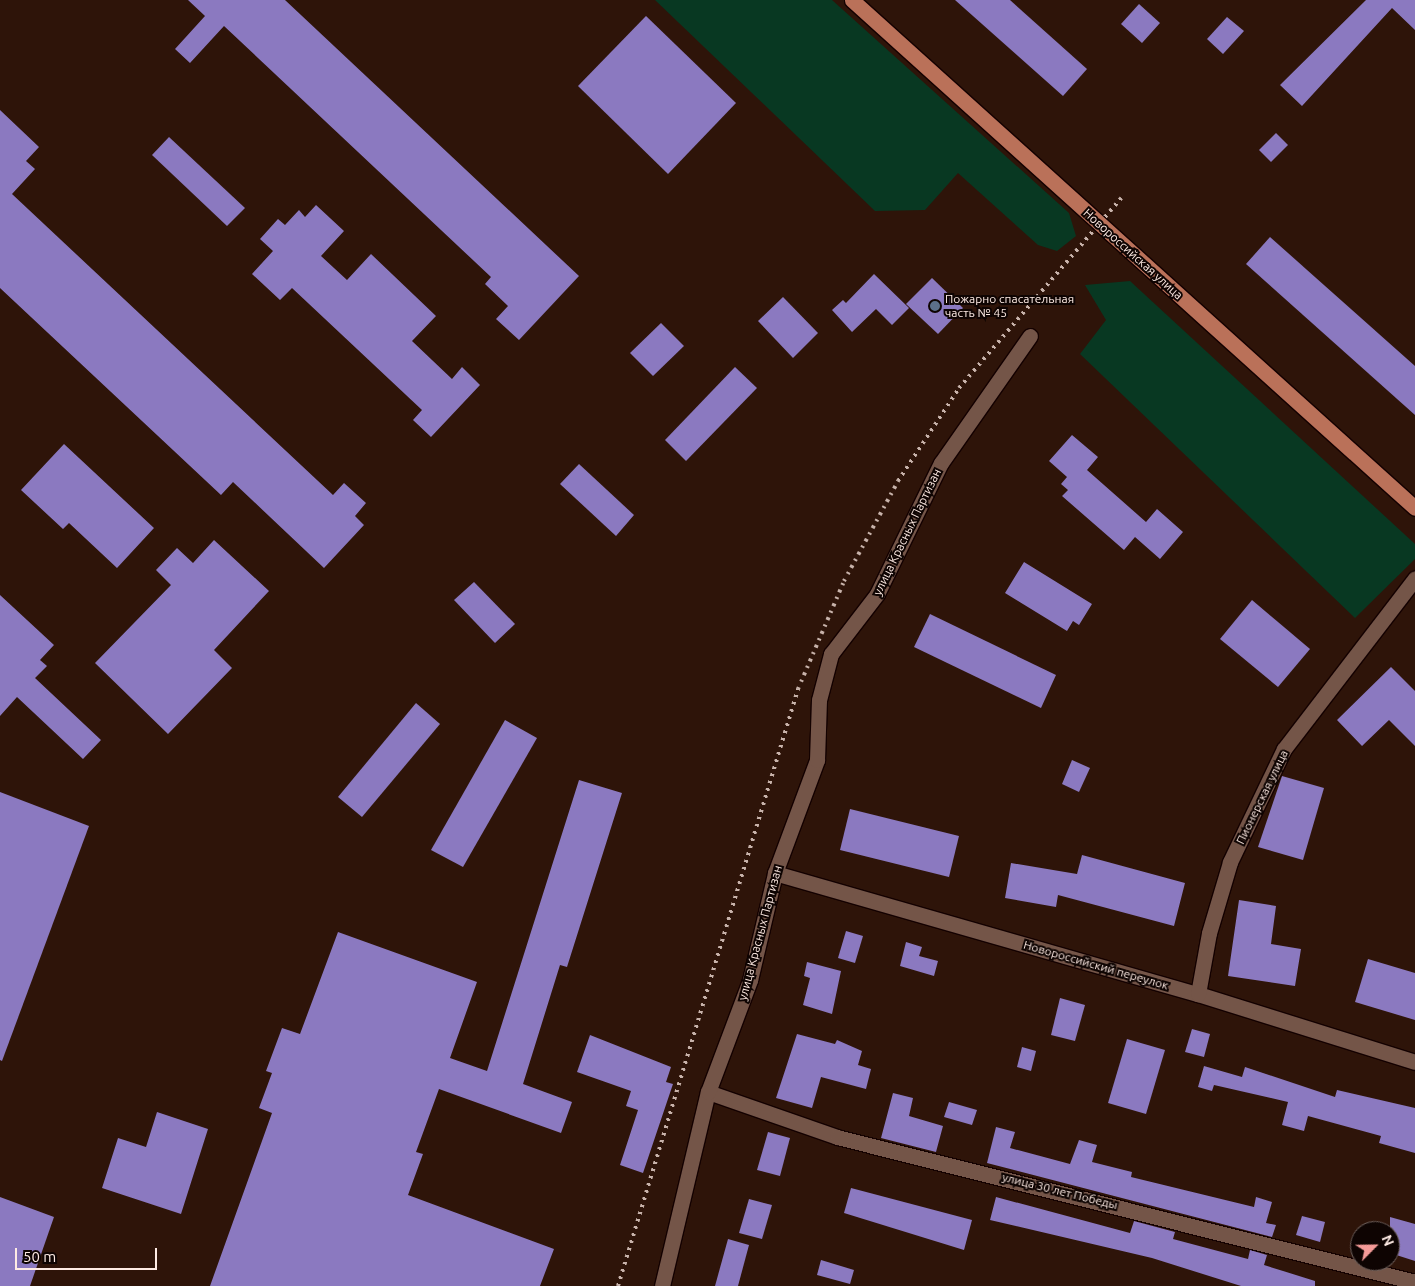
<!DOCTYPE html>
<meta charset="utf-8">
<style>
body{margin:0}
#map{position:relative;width:1415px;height:1286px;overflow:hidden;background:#2e1409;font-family:Ubuntu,sans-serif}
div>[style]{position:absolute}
.green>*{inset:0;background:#083822}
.building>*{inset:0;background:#8b79c0}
.roads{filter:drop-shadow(1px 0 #140100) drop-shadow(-1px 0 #140100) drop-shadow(0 1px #140100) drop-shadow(0 -1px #140100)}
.minor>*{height:15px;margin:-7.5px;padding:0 7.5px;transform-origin:7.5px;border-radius:7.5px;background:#745548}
.major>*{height:15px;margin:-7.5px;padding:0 7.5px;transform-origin:7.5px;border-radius:7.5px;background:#ba7159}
.rail>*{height:4px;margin-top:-2px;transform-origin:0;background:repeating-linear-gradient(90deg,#c8b3ab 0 2.5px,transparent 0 7.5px)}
.dots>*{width:14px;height:14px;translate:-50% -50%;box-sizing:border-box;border:2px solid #0e0402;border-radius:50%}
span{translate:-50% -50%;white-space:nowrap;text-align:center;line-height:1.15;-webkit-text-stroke:4px #0e0402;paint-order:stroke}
.street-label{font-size:12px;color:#feebe4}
.poi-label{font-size:12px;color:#feebe4}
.left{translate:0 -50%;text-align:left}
.north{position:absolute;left:1350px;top:1221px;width:50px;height:50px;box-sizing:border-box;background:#0e0402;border:1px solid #6e605c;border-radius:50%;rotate:67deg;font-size:14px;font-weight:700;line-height:20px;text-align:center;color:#feebe4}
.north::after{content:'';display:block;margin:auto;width:18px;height:22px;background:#f59b98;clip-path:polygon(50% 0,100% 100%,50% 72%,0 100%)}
.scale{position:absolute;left:15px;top:1248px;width:142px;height:22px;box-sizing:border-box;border:2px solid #feebe4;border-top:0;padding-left:6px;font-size:15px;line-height:18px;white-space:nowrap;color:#feebe4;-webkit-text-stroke:4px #0e0402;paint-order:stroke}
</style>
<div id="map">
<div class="green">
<i style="clip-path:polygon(655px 0,832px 0,1069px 213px,1076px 236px,1057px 251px,1038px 245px,958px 173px,925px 210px,875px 211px)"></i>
<i style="clip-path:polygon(1130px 281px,1415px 544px,1415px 559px,1355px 618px,1080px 354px,1106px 320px,1085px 285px)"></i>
</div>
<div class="building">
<i style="clip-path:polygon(188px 0,285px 0,579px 276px,519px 340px,496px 319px,508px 306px,485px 284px,491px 277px,224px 26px,190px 63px,175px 49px,205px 16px)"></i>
<i style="clip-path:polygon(955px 0,1010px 0,1087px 69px,1063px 96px)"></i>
<i style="clip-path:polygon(1366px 0,1415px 0,1415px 30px,1392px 8px,1302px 106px,1280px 85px)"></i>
<i style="clip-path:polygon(1139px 4px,1160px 23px,1142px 43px,1121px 24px)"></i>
<i style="clip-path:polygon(646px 16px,736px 103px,668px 174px,578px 86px)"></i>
<i style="clip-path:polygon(1227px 17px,1244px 31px,1223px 54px,1207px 39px)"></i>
<i style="clip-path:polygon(0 110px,39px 147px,26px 161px,35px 169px,12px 194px,333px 495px,344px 483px,366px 503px,355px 516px,364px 525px,324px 568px,233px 482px,221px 495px,0 288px)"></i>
<i style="clip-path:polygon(1276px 133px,1288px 145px,1271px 162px,1259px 150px)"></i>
<i style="clip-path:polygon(169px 137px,245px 208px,227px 226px,152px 155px)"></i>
<i style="clip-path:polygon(316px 205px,344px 231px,321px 256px,347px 280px,371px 254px,436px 316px,412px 341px,452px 379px,462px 367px,480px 385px,431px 437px,413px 420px,422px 410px,292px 288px,280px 300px,252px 274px,273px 251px,260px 239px,278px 219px,285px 225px,299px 210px,305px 217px)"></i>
<i style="clip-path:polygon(1270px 237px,1415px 366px,1415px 415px,1246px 264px)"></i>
<i style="clip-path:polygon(874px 274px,909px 308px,892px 325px,876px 309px,852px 332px,832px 310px,843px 300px,846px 303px)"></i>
<i style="clip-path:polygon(932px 278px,963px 308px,938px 334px,906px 304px)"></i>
<i style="clip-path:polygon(783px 297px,818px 333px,793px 358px,758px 321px)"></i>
<i style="clip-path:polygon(661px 323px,684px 346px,653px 376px,630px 353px)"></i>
<i style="clip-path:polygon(735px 367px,757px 388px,686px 461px,665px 440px)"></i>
<i style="clip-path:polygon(1072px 435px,1098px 457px,1087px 470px,1146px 522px,1157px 509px,1183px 532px,1160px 559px,1135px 537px,1124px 550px,1062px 496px,1068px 490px,1061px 484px,1067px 477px,1049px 461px)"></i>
<i style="clip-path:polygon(64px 444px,154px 528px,117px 568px,69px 523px,63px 529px,21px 490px)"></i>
<i style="clip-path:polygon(579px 464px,634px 515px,616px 536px,560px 484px)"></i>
<i style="clip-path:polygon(214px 540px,269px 591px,214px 650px,232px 668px,168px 734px,95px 663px,171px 585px,156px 570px,177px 548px,193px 563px)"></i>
<i style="clip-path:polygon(1024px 562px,1092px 604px,1079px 625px,1073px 621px,1067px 631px,1005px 593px)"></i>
<i style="clip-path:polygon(474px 582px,515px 624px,495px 643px,454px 600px)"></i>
<i style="clip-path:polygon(0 595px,54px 645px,40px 660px,47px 666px,35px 678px,101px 740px,83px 759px,17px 697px,0 716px)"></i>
<i style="clip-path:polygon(1252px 600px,1310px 649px,1278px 687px,1220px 639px)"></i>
<i style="clip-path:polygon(930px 614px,1056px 675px,1041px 708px,914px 647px)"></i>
<i style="clip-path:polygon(1391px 667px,1415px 691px,1415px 746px,1389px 720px,1362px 746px,1337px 720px)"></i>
<i style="clip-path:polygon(416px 703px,440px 724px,362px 817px,338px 797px)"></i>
<i style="clip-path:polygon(505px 720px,537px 738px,463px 867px,431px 850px)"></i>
<i style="clip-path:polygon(1072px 760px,1090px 768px,1079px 792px,1062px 784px)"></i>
<i style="clip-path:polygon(1282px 776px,1324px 788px,1303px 860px,1258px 847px)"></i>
<i style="clip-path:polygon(579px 780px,622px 793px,567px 967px,560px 965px,523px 1084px,572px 1102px,561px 1133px,439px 1089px,416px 1152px,423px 1154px,408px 1195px,554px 1249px,540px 1286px,210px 1286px,272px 1113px,259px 1108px,272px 1073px,266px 1071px,282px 1028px,300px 1034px,338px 932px,477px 982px,450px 1058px,487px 1071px)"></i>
<i style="clip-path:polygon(0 792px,89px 826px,2px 1061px,0 1060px)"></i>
<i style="clip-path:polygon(850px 809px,959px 836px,949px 877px,840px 850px)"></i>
<i style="clip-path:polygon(1082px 855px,1185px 883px,1174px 926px,1058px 895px,1056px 907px,1005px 898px,1011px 863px,1077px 874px)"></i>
<i style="clip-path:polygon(1239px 900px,1276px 906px,1271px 944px,1301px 949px,1295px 986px,1228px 976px)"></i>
<i style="clip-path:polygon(846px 931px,863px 936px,855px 963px,838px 958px)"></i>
<i style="clip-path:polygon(906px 942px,922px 947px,919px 956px,938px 961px,934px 976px,900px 966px)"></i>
<i style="clip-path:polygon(1368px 959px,1415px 973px,1415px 1020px,1355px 1002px)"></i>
<i style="clip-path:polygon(807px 962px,841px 971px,832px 1014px,803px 1005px,810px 978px,804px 976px)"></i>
<i style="clip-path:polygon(1060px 998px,1085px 1005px,1075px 1041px,1051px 1035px)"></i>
<i style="clip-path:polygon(1192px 1029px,1210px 1034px,1204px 1057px,1185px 1052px)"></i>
<i style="clip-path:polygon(797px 1034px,835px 1044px,837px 1040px,862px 1051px,858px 1065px,871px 1069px,866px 1089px,821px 1077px,812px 1108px,776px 1098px)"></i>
<i style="clip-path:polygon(590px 1035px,671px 1067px,666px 1082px,673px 1084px,643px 1173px,620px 1165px,638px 1110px,626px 1106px,631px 1091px,577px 1072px)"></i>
<i style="clip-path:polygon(1127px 1039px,1165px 1050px,1146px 1114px,1108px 1103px)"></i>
<i style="clip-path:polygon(1022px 1047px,1036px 1051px,1031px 1071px,1017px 1067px)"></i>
<i style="clip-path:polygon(1204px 1066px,1242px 1077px,1245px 1067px,1335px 1097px,1337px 1090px,1415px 1108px,1415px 1153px,1379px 1143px,1381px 1136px,1308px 1116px,1304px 1131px,1282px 1125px,1288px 1102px,1214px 1085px,1212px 1091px,1198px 1087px)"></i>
<i style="clip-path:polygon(893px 1093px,913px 1098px,909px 1116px,943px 1126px,936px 1152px,881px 1138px)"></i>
<i style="clip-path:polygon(949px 1102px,977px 1110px,972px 1125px,944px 1117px)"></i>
<i style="clip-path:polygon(157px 1112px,208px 1129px,181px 1214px,102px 1188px,118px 1138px,146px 1147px)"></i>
<i style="clip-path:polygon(996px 1127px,1015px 1132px,1010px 1148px,1070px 1164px,1079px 1140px,1097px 1145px,1092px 1162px,1132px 1172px,1131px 1177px,1254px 1207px,1256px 1197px,1272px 1202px,1266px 1223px,1276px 1225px,1272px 1237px,987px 1163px)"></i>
<i style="clip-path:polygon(768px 1132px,790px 1138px,780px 1176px,757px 1170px)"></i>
<i style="clip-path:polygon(851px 1188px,972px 1220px,964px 1250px,844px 1213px)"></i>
<i style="clip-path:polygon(0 1197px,54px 1217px,30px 1286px,0 1286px)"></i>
<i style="clip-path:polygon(996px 1197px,1130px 1233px,1134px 1221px,1175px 1232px,1173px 1239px,1248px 1259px,1250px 1250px,1267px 1255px,1264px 1265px,1315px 1281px,1315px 1286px,1241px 1286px,1152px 1258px,990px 1220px)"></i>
<i style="clip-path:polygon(749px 1199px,772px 1205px,762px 1239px,739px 1233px)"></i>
<i style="clip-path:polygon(1302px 1216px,1325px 1222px,1320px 1242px,1296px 1235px)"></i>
<i style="clip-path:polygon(1390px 1217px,1415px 1224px,1415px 1261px,1390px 1253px)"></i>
<i style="clip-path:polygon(728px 1239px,749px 1245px,738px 1286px,715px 1286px)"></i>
<i style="clip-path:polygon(821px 1260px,854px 1270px,850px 1284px,817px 1275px)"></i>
</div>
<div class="roads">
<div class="minor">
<i style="left:775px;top:873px;width:440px;rotate:16deg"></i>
<i style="left:1198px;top:994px;width:227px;rotate:17.4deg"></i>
<i style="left:1198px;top:994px;width:62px;rotate:-79.8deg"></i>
<i style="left:1209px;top:933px;width:74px;rotate:-73.5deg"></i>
<i style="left:1230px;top:862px;width:125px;rotate:-64.5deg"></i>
<i style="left:1284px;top:749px;width:215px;rotate:-52.5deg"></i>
<i style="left:708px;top:1092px;width:137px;rotate:19.2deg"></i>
<i style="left:837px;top:1137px;width:596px;rotate:14.08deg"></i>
<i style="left:662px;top:1286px;width:199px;rotate:-76.7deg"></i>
<i style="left:708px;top:1092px;width:120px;rotate:-69.4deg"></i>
<i style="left:750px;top:980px;width:110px;rotate:-76.8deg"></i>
<i style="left:775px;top:873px;width:121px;rotate:-69.6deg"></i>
<i style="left:817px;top:760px;width:60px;rotate:-88.1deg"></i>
<i style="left:819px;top:700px;width:48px;rotate:-75.4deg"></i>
<i style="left:831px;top:654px;width:76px;rotate:-52.5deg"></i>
<i style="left:877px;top:594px;width:146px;rotate:-64deg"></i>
<i style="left:941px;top:463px;width:155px;rotate:-55deg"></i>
</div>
<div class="major">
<i style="left:852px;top:0;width:758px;rotate:42.06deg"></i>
</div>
</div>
<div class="rail">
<i style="left:618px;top:1286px;width:624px;rotate:-73.22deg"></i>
<i style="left:798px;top:689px;width:117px;rotate:-66.9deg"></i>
<i style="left:844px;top:581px;width:114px;rotate:-61.6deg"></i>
<i style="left:898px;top:481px;width:111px;rotate:-56.7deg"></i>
<i style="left:959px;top:388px;width:250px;rotate:-49.5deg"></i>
</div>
<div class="dots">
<i style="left:935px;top:306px;background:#5c6f8a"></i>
</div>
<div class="street-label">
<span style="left:1133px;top:254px;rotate:42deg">Новороссийская улица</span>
<span style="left:907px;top:532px;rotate:-64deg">улица Красных Партизан</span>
<span style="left:1262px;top:797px;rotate:-64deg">Пионерская улица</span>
<span style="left:760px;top:933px;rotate:-75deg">улица Красных Партизан</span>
<span style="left:1096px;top:965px;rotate:16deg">Новороссийский переулок</span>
<span style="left:1060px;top:1191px;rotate:14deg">улица 30 лет Победы</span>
</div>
<div class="poi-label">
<span class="left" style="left:945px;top:306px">Пожарно спасательная<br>часть № 45</span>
</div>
<div class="north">N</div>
<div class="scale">50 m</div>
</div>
